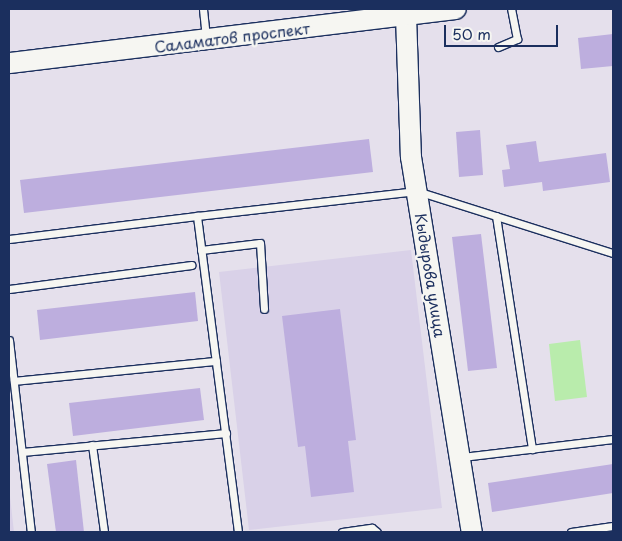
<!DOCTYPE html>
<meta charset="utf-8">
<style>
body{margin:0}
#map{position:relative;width:622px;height:541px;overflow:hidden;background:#e5e0ec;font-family:"Playpen Sans",sans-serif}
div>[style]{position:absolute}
.built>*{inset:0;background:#d9d1e8}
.green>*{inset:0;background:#b9ecac}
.building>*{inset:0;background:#bdaede}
.roads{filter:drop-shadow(1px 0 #1b2f5e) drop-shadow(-1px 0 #1b2f5e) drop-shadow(0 1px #1b2f5e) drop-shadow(0 -1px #1b2f5e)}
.lane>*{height:7px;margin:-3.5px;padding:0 3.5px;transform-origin:3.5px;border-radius:3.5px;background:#f6f6f2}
.secondary>*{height:20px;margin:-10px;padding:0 10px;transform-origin:10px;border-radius:10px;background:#f6f6f2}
span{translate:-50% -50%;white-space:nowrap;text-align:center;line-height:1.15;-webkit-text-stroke:5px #f6f6f2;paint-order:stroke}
.street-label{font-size:15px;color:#1b2f5e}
.frame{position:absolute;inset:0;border:10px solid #1b2f5e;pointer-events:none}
.scale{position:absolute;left:444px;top:25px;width:114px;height:22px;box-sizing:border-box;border:2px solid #1b2f5e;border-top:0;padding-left:6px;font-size:15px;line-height:18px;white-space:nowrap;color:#1b2f5e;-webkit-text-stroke:4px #f6f6f2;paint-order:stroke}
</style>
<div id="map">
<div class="built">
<i style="clip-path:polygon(411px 250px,442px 508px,249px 530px,219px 272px)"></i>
<i style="clip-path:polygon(9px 487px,14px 532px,9px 532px)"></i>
</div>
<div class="green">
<i style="clip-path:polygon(580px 340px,587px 397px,555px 401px,549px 344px)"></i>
</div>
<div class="building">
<i style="clip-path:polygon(613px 34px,613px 66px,581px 69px,578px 38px)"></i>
<i style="clip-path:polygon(480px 130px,483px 175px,459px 177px,456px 132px)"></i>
<i style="clip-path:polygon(369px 139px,373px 172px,24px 213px,20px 180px)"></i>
<i style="clip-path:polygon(536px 141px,539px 162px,606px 153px,610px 182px,543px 191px,542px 182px,504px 187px,502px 170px,510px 169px,506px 145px)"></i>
<i style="clip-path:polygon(481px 234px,497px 368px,468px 371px,452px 237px)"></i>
<i style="clip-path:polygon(195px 292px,198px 321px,40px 340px,37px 310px)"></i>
<i style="clip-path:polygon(340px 309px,356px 440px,348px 441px,354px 492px,311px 497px,305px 446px,298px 447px,282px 316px)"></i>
<i style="clip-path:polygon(200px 388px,204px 420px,73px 436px,69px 403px)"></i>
<i style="clip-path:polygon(76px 460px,84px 532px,56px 532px,47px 464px)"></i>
<i style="clip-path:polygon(613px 464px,613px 493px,492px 512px,488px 483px)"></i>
</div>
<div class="roads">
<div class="lane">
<i style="left:203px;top:9px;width:28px;rotate:84deg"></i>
<i style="left:498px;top:47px;width:21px;rotate:-23deg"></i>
<i style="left:517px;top:39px;width:31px;rotate:-101deg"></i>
<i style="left:496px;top:216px;width:236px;rotate:81.2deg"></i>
<i style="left:9px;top:239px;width:189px;rotate:-7deg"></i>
<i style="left:201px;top:250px;width:59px;rotate:-6.8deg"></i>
<i style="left:260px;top:243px;width:66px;rotate:86.5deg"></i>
<i style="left:9px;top:289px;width:184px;rotate:-7.5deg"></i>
<i style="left:9px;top:340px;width:193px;rotate:83.5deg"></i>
<i style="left:14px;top:381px;width:203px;rotate:-5.7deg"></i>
<i style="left:92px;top:445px;width:88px;rotate:82.1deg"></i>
<i style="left:22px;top:452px;width:205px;rotate:-5.3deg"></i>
<i style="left:462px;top:457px;width:152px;rotate:-6.8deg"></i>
<i style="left:238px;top:532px;width:319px;rotate:-97.4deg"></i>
<i style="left:197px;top:216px;width:221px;rotate:-6.5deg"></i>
<i style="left:417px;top:191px;width:206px;rotate:17.6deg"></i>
<i style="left:342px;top:532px;width:30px;rotate:-8deg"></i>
<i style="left:372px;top:528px;width:6px;rotate:39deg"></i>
<i style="left:571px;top:532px;width:42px;rotate:-8.1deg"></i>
</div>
<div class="secondary">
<i style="left:406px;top:16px;width:141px;rotate:88deg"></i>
<i style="left:411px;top:157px;width:380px;rotate:80.8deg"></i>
<i style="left:9px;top:63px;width:450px;rotate:-6.9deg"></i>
</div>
</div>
<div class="street-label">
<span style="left:232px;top:37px;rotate:-7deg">Саламатов проспект</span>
<span style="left:431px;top:275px;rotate:81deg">Кыдырова улица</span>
</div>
<div class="frame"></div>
<div class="scale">50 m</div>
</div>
